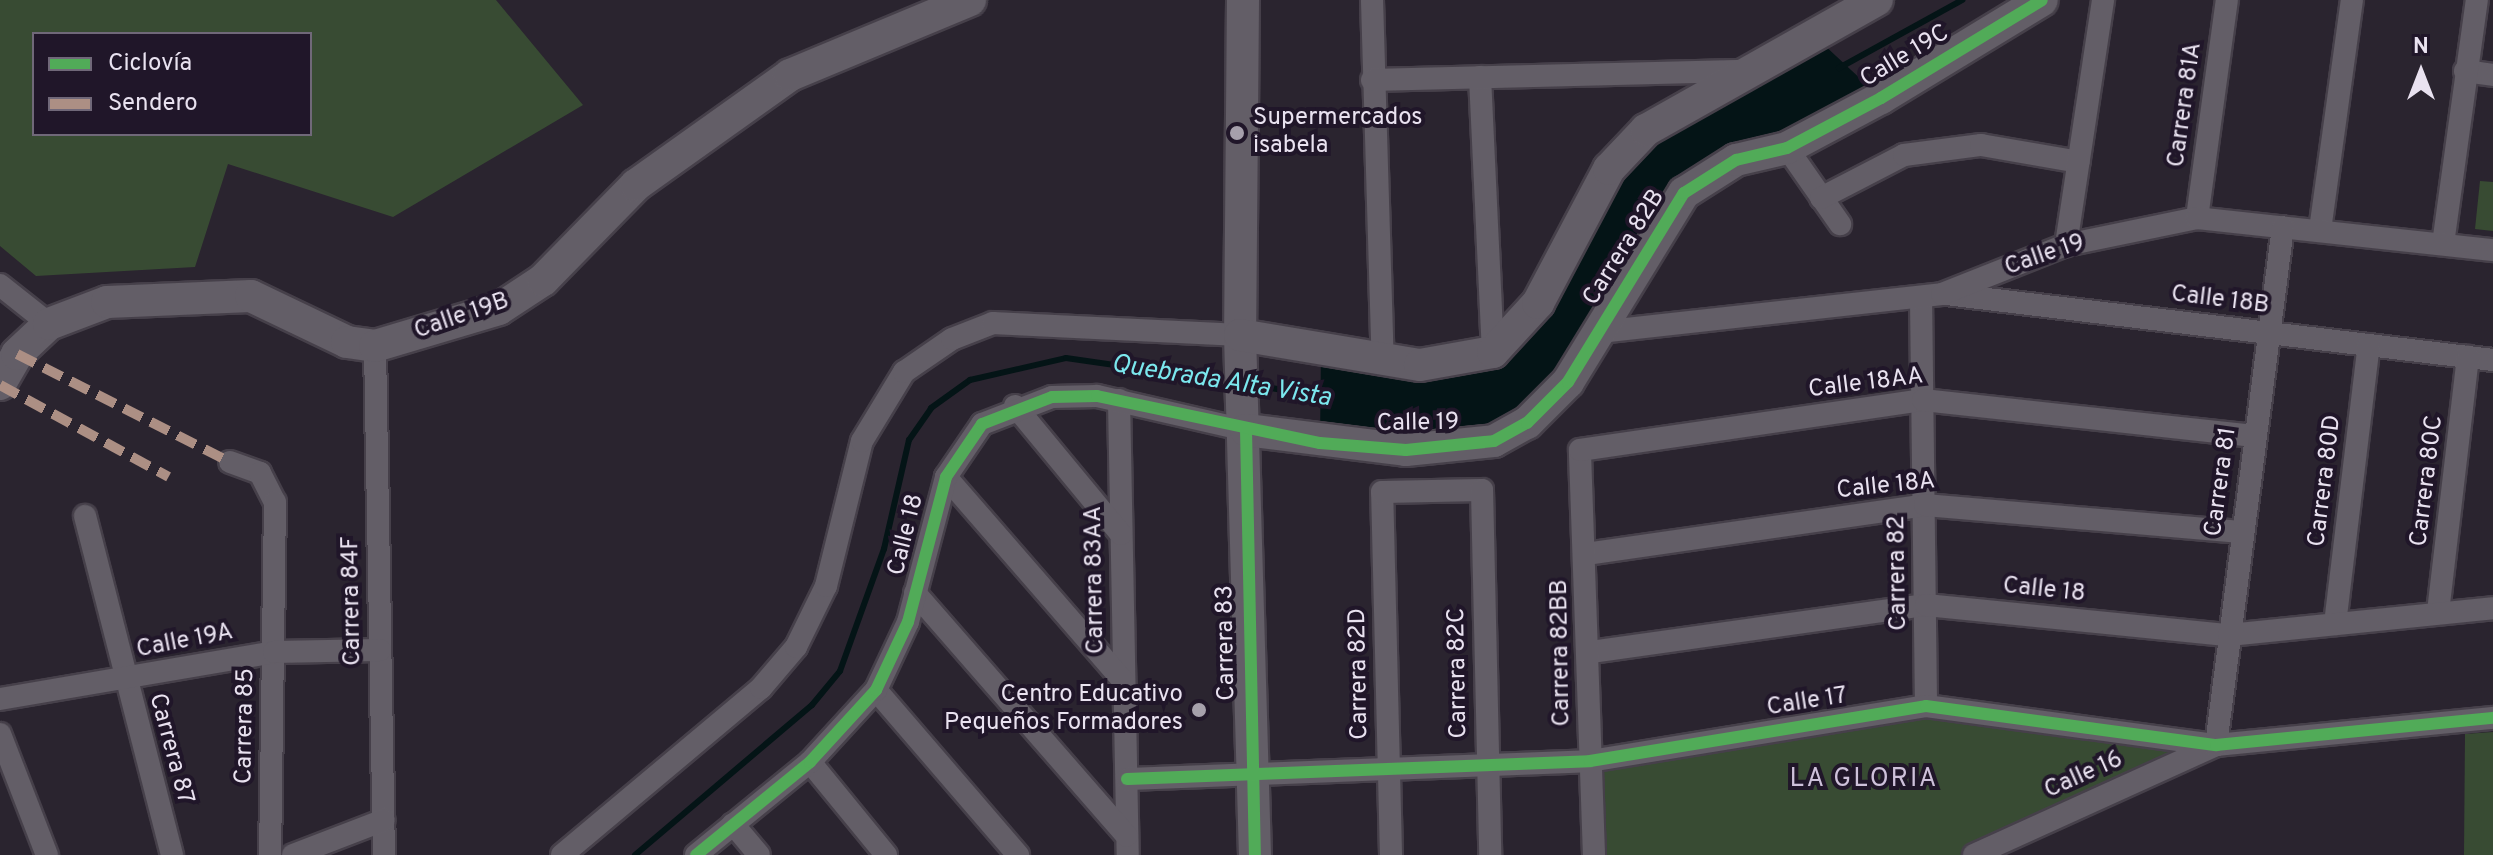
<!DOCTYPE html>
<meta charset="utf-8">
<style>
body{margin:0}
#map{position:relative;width:2493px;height:855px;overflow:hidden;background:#2a242f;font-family:Overpass,sans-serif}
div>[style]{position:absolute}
.green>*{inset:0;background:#384b33}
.water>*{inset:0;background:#041416}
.stream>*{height:6px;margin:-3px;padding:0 3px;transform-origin:3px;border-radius:3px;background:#041416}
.roads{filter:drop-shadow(2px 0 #46404a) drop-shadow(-2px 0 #46404a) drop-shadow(0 2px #46404a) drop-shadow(0 -2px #46404a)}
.street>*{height:22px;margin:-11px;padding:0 11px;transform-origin:11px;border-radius:11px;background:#635e67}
.secondary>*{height:32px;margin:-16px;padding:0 16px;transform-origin:16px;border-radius:16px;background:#635e67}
.quiet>*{height:10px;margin-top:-5px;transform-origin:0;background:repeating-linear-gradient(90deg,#ac8f84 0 20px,transparent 0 30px)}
.cycleway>*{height:12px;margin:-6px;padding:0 6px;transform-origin:6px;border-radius:6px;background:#51ab58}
.dots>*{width:22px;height:22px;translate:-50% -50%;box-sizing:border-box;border:4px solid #201629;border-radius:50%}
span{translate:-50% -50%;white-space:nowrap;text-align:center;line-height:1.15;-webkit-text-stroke:8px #201629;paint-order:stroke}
.street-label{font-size:24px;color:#e9e2f0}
.poi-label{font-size:24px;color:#e9e2f0}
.left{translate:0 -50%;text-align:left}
.right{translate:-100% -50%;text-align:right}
.water-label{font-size:26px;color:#7be7ee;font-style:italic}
.neighbourhood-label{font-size:26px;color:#cec1da;letter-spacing:2px}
.legend{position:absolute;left:32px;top:32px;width:280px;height:104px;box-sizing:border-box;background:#201629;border:2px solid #706879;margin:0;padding:10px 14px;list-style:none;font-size:24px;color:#e9e2f0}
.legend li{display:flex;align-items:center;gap:16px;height:40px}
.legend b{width:40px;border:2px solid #706879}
.north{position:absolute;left:2381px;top:32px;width:80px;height:80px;-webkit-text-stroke:6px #201629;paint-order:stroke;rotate:0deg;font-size:22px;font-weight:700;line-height:32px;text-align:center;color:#e9e2f0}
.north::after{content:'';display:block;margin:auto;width:28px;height:36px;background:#e9e2f0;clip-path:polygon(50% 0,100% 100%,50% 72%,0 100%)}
</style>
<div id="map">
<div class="green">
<i style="clip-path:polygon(evenodd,0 0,496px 0,583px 105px,393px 217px,228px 164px,195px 267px,36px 276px,0 246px,0 0,34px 34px,310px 34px,310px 134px,34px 134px,34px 34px)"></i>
<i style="clip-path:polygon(2480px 181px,2493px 182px,2493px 231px,2475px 229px)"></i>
<i style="clip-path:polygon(1926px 706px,2216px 745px,1974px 855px,1594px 855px,1590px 761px)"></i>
<i style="clip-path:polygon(2493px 732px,2493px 855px,2464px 855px,2465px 734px)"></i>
</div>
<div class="water">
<i style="clip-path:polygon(1806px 28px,1881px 98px,1736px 160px,1663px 223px,1527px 423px,1320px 443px,1321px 352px,1479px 357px,1538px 303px,1609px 169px)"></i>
</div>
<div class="stream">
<i style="left:1839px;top:68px;width:141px;rotate:-28.9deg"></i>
<i style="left:1252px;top:385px;width:77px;rotate:9deg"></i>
<i style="left:635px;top:855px;width:232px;rotate:-40.3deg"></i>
<i style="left:812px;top:705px;width:44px;rotate:-50.5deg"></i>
<i style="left:840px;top:671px;width:130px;rotate:-70.2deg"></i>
<i style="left:884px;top:549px;width:112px;rotate:-77.1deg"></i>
<i style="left:909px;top:440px;width:39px;rotate:-55deg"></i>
<i style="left:931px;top:408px;width:48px;rotate:-35.7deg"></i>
<i style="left:970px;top:380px;width:98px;rotate:-12.9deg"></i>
<i style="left:1066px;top:358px;width:169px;rotate:8.2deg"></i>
</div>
<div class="roads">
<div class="street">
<i style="left:1372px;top:0;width:362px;rotate:88.3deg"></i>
<i style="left:2465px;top:71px;width:28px;rotate:8deg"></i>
<i style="left:1480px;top:77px;width:275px;rotate:87.3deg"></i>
<i style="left:1372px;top:80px;width:374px;rotate:-1.4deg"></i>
<i style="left:1787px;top:148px;width:93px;rotate:55.1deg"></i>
<i style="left:1821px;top:198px;width:93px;rotate:-27.4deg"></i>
<i style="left:1904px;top:155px;width:78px;rotate:-7.4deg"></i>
<i style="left:1981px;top:145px;width:99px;rotate:9.8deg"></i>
<i style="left:2197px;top:218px;width:220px;rotate:-82.2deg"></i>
<i style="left:2320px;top:230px;width:232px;rotate:-82.1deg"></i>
<i style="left:2443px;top:244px;width:246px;rotate:-82.1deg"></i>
<i style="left:2066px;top:245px;width:248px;rotate:-81.4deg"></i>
<i style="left:0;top:285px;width:63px;rotate:38.5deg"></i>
<i style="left:1946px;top:294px;width:551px;rotate:6.88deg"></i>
<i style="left:1921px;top:297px;width:409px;rotate:89.3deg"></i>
<i style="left:1599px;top:332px;width:345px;rotate:-6.3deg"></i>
<i style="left:1942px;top:294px;width:133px;rotate:-21.6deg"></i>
<i style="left:2066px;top:245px;width:134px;rotate:-11.6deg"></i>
<i style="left:2197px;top:218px;width:298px;rotate:6.2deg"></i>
<i style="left:375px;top:346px;width:509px;rotate:88.99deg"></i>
<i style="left:1119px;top:400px;width:455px;rotate:88.9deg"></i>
<i style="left:1015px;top:406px;width:166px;rotate:50.4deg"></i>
<i style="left:230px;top:462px;width:32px;rotate:20deg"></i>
<i style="left:260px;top:473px;width:33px;rotate:63deg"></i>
<i style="left:275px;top:502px;width:353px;rotate:90.8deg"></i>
<i style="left:946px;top:477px;width:271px;rotate:49deg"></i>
<i style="left:85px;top:516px;width:350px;rotate:75.6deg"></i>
<i style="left:1586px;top:554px;width:343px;rotate:-8.2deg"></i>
<i style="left:1925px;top:505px;width:317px;rotate:4.9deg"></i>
<i style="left:915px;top:593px;width:322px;rotate:48.9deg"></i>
<i style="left:2438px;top:612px;width:257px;rotate:-83.3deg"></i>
<i style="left:2335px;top:624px;width:281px;rotate:-83.1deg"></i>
<i style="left:1591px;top:652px;width:338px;rotate:-8deg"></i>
<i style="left:1926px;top:605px;width:304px;rotate:5.7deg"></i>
<i style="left:2229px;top:635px;width:265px;rotate:-5.8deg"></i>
<i style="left:876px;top:690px;width:218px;rotate:49.3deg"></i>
<i style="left:0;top:699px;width:278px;rotate:-9.7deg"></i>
<i style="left:274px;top:652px;width:106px;rotate:-1.1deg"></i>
<i style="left:0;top:734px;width:130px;rotate:68.8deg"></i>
<i style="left:810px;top:762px;width:120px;rotate:50.7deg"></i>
<i style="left:1127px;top:779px;width:463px;rotate:-2.2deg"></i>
<i style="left:1590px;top:761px;width:340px;rotate:-9.3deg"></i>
<i style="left:1926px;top:706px;width:293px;rotate:7.7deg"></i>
<i style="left:2216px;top:745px;width:278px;rotate:-5.6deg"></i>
<i style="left:733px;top:824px;width:40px;rotate:50deg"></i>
<i style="left:293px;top:855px;width:97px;rotate:-21deg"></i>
<i style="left:562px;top:855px;width:260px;rotate:-40deg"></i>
<i style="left:761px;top:688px;width:54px;rotate:-49.5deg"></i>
<i style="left:796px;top:647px;width:68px;rotate:-63.8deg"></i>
<i style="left:826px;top:586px;width:149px;rotate:-76.1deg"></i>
<i style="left:862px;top:441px;width:81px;rotate:-58.7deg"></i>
<i style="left:904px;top:372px;width:58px;rotate:-34.5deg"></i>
<i style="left:952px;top:339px;width:44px;rotate:-21.3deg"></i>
<i style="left:993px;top:323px;width:247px;rotate:2.8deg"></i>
<i style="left:696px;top:855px;width:147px;rotate:-39.2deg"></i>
<i style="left:810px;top:762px;width:98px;rotate:-47.5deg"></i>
<i style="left:876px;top:690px;width:75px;rotate:-64.8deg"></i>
<i style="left:908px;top:622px;width:150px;rotate:-75.3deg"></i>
<i style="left:946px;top:477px;width:64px;rotate:-55.8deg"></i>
<i style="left:982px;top:424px;width:75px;rotate:-21.1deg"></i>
<i style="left:1052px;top:397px;width:45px;rotate:-1.3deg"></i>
<i style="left:1097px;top:396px;width:153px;rotate:12.9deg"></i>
<i style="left:1391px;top:855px;width:363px;rotate:-91.4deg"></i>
<i style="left:1382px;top:492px;width:100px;rotate:-1.1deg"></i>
<i style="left:1482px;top:490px;width:365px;rotate:88.7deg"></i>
<i style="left:1594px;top:855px;width:405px;rotate:-92deg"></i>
<i style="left:1580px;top:450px;width:347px;rotate:-8.3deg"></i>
<i style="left:1923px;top:400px;width:333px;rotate:6.2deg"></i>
<i style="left:1974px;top:855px;width:266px;rotate:-24.4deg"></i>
<i style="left:2216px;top:745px;width:522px;rotate:-82.63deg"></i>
</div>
<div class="secondary">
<i style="left:1243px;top:0;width:335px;rotate:90.5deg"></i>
<i style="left:1240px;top:335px;width:520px;rotate:88.35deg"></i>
<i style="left:1240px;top:335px;width:182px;rotate:9.5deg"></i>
<i style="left:1420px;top:365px;width:74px;rotate:-10.1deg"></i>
<i style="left:1493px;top:352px;width:67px;rotate:-47.4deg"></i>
<i style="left:1538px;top:303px;width:152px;rotate:-62.1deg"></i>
<i style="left:1609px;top:169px;width:54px;rotate:-46.5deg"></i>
<i style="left:1646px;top:130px;width:265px;rotate:-29.4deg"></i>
<i style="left:0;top:384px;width:34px;rotate:-60deg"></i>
<i style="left:17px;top:354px;width:44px;rotate:-43.2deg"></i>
<i style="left:49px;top:324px;width:62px;rotate:-20.8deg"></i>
<i style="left:107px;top:302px;width:144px;rotate:-2.4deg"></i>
<i style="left:251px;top:296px;width:106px;rotate:25.6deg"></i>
<i style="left:347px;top:342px;width:28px;rotate:8deg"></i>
<i style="left:375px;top:346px;width:129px;rotate:-16.6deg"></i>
<i style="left:499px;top:309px;width:53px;rotate:-33.4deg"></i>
<i style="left:543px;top:280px;width:133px;rotate:-45.6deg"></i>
<i style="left:636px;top:185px;width:189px;rotate:-35.5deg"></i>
<i style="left:790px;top:75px;width:195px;rotate:-22.6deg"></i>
<i style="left:1246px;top:430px;width:161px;rotate:7.1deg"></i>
<i style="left:1406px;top:450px;width:88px;rotate:-5.8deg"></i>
<i style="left:1494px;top:441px;width:38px;rotate:-29deg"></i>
<i style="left:1527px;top:423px;width:58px;rotate:-45deg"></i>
<i style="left:1568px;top:382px;width:222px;rotate:-58.5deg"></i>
<i style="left:1684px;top:193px;width:62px;rotate:-32.4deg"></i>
<i style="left:1736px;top:160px;width:52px;rotate:-13.2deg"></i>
<i style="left:1787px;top:148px;width:106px;rotate:-28deg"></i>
<i style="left:1881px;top:98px;width:188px;rotate:-31.3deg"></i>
</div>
</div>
<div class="quiet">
<i style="left:17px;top:354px;width:239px;rotate:26.9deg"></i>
<i style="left:0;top:385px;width:192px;rotate:28.6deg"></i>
</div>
<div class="cycleway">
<i style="left:1246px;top:430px;width:425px;rotate:88.8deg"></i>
<i style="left:1127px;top:779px;width:463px;rotate:-2.2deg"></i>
<i style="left:1590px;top:761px;width:340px;rotate:-9.3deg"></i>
<i style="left:1926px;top:706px;width:293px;rotate:7.7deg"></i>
<i style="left:2216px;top:745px;width:278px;rotate:-5.6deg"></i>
<i style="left:696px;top:855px;width:147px;rotate:-39.2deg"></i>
<i style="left:810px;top:762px;width:98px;rotate:-47.5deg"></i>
<i style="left:876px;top:690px;width:75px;rotate:-64.8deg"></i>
<i style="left:908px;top:622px;width:150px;rotate:-75.3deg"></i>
<i style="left:946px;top:477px;width:64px;rotate:-55.8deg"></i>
<i style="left:982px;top:424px;width:75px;rotate:-21.1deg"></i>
<i style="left:1052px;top:397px;width:45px;rotate:-1.3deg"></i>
<i style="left:1097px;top:396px;width:228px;rotate:11.9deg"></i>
<i style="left:1320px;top:443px;width:86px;rotate:4.7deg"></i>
<i style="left:1406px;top:450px;width:88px;rotate:-5.8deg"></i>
<i style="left:1494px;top:441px;width:38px;rotate:-29deg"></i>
<i style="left:1527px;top:423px;width:58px;rotate:-45deg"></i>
<i style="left:1568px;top:382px;width:222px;rotate:-58.5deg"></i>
<i style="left:1684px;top:193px;width:62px;rotate:-32.4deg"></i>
<i style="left:1736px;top:160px;width:52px;rotate:-13.2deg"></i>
<i style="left:1787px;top:148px;width:106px;rotate:-28deg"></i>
<i style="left:1881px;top:98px;width:188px;rotate:-31.3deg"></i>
</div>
<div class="dots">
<i style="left:1237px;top:133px;background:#a6a0ac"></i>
<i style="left:1199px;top:710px;background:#a6a0ac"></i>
</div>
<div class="street-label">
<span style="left:1905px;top:57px;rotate:-31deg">Calle 19C</span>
<span style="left:2186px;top:105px;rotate:-82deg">Carrera 81A</span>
<span style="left:1625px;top:248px;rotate:-58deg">Carrera 82B</span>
<span style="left:2045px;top:256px;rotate:-19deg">Calle 19</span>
<span style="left:2220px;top:301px;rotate:7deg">Calle 18B</span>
<span style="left:462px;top:317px;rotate:-19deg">Calle 19B</span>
<span style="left:1866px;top:384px;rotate:-7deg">Calle 18AA</span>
<span style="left:1418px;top:424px;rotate:-1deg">Calle 19</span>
<span style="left:2326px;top:481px;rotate:-83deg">Carrera 80D</span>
<span style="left:2428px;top:481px;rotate:-83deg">Carrera 80C</span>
<span style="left:2222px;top:482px;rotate:-82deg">Carrera 81</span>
<span style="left:1886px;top:487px;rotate:-6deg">Calle 18A</span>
<span style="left:907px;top:535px;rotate:-76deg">Calle 18</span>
<span style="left:1899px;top:573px;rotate:-91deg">Carrera 82</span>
<span style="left:1096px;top:580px;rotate:-91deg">Carrera 83AA</span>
<span style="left:2044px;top:591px;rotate:6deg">Calle 18</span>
<span style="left:353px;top:601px;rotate:-91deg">Carrera 84F</span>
<span style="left:185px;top:642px;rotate:-11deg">Calle 19A</span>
<span style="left:1227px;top:643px;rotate:-91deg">Carrera 83</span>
<span style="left:1562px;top:653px;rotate:-91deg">Carrera 82BB</span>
<span style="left:1459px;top:673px;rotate:-91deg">Carrera 82C</span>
<span style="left:1360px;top:674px;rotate:-91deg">Carrera 82D</span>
<span style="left:1807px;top:703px;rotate:-9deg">Calle 17</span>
<span style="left:246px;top:726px;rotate:-89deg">Carrera 85</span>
<span style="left:170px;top:749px;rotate:75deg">Carrera 87</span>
<span style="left:2084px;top:776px;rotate:-24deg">Calle 16</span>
</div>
<div class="poi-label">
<span class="left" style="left:1253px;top:133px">Supermercados<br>isabela</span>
<span class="right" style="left:1183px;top:710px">Centro Educativo<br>Pequeños Formadores</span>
</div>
<div class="water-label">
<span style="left:1221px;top:382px;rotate:9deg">Quebrada Alta Vista</span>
</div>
<div class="neighbourhood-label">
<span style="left:1864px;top:780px">LA GLORIA</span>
</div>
<ul class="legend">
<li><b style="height:10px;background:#51ab58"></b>Ciclovía</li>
<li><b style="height:10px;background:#ac8f84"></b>Sendero</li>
</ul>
<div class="north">N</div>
</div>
